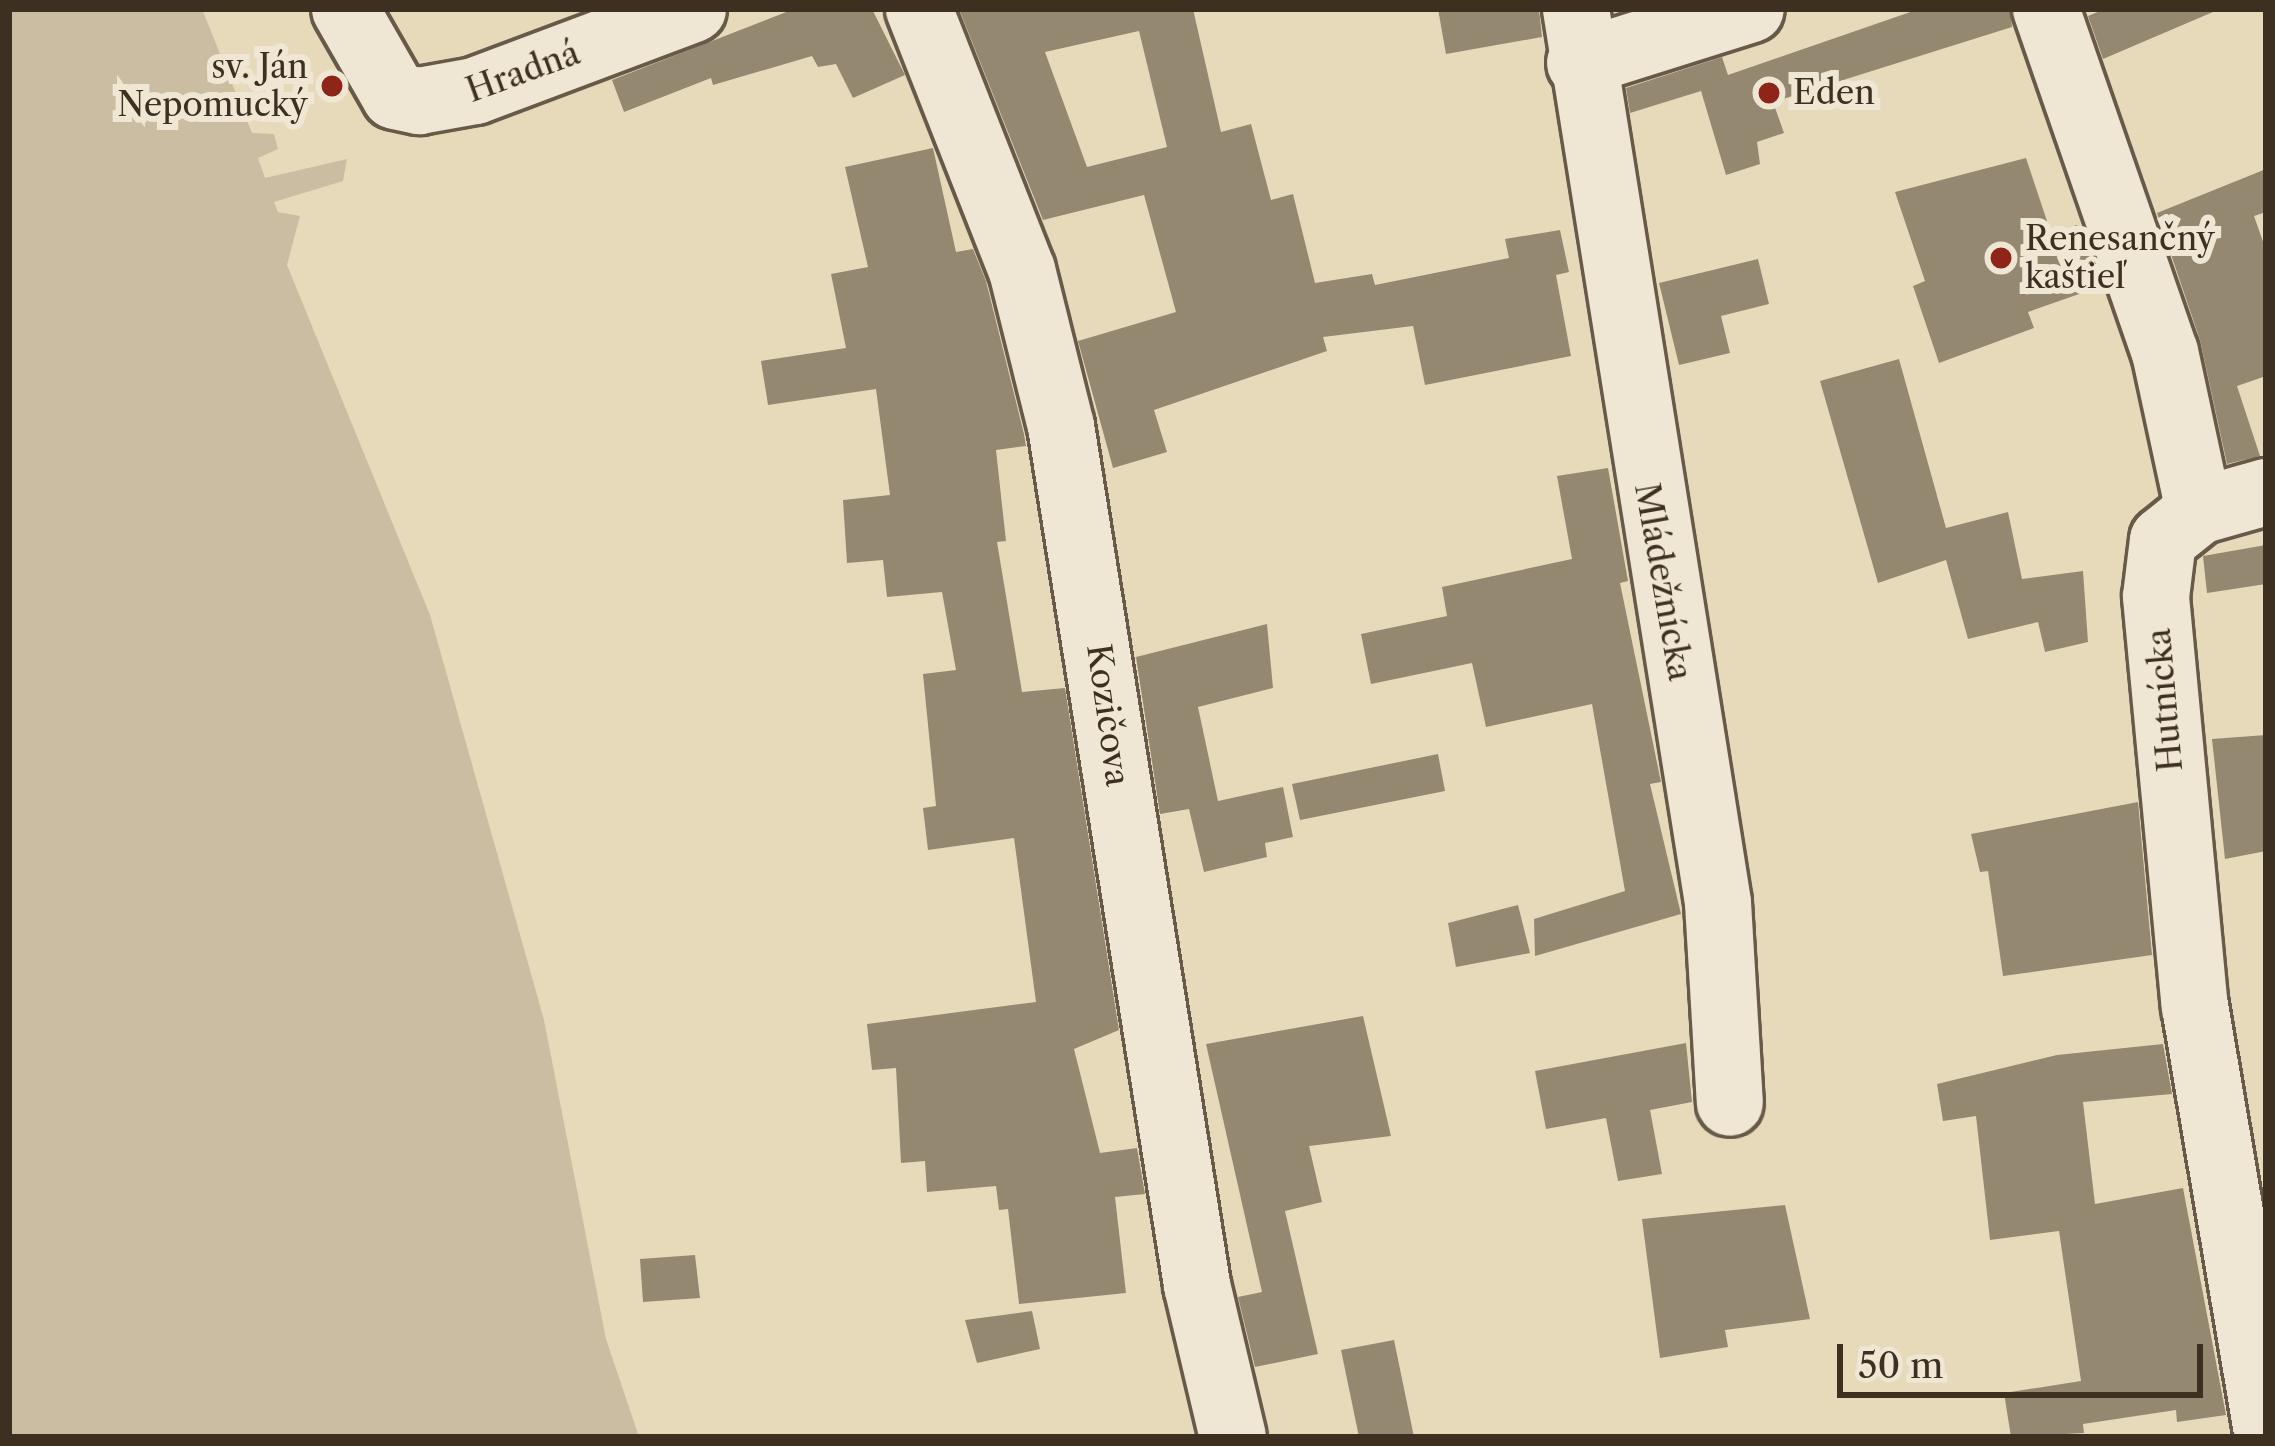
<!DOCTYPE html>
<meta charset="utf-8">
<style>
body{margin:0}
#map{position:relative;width:2275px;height:1446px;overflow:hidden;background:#e7dabb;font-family:"Libre Caslon Text",serif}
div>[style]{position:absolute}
.green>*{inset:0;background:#cabda1}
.building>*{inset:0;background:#958871}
.roads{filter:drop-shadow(3px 0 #685a48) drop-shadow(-3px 0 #685a48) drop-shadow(0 3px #685a48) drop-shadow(0 -3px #685a48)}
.minor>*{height:66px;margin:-33px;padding:0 33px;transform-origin:33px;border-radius:33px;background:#efe7d3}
.dots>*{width:33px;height:33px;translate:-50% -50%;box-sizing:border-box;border:6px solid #efe7d3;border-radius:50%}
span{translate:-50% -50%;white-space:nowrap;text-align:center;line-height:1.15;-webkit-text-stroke:12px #efe7d3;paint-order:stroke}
.poi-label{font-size:33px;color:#3d3021}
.right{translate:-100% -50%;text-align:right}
.left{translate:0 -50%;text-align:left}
.street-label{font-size:33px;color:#3d3021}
.frame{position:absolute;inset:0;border:12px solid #3d3021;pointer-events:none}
.scale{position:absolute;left:1837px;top:1344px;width:366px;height:54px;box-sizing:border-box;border:6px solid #3d3021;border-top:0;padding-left:15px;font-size:36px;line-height:42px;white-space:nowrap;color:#3d3021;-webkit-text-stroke:9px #efe7d3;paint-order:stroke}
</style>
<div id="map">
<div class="green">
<i style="clip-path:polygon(9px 9px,202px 9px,252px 133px,274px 134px,278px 149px,258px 158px,265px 178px,347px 159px,343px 181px,274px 202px,278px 212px,300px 216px,287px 265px,430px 615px,544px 1020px,606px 1339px,639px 1437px,9px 1437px)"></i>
</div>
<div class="building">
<i style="clip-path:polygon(794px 9px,872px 9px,905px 75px,853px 98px,836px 64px,818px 67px,812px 56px,713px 85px,711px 78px,624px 112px,612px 80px)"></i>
<i style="clip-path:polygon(evenodd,959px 9px,1193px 9px,1221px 132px,1251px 124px,1271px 200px,1293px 194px,1315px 283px,1372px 274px,1375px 285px,1509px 258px,1505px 239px,1560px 230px,1569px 272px,1556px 275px,1571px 356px,1425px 385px,1413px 326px,1323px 337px,1327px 351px,1154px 410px,1167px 452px,1113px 468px,1078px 341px,1176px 312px,1144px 195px,1043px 220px,959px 9px,1139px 31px,1167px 147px,1087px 167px,1045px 52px,1139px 31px)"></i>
<i style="clip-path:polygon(1438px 9px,1539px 9px,1542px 37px,1446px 54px)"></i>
<i style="clip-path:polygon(1919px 9px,2010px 9px,2012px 27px,1773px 102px,1784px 133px,1757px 142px,1760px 164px,1726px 175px,1701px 91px,1630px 113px,1626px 88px,1722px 57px,1728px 75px)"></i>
<i style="clip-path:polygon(2105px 9px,2220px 9px,2103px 59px,2088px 16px)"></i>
<i style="clip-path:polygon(933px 148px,956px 252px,973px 249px,986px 281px,1024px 434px,1026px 446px,996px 450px,1006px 541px,997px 542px,1022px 692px,1065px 688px,1119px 1030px,1074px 1049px,1100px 1153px,1137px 1148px,1145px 1194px,1115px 1197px,1126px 1293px,1019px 1304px,1008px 1209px,999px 1210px,996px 1186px,927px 1192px,925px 1161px,901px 1163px,896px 1068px,872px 1070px,867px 1024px,1036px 1002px,1014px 838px,928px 850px,923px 808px,936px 806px,923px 674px,956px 670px,942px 592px,887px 597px,883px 560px,847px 563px,843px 500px,890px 495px,876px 389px,768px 405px,761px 361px,846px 348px,831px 274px,868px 267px,845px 167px)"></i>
<i style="clip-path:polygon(2026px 158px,2051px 233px,2077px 225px,2102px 286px,2028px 312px,2034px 328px,1939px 363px,1913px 286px,1925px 281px,1895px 192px)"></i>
<i style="clip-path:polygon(2266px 169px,2266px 212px,2254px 216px,2266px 250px,2266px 376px,2237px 386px,2260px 456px,2227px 464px,2200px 340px,2157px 213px)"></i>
<i style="clip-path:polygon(1758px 259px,1769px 304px,1721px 316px,1730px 353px,1679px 365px,1659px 283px)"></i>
<i style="clip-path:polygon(1899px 359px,1946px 528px,2008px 512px,2022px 579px,2083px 571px,2088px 642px,2045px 652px,2038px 622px,1968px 639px,1946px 560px,1878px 583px,1820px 381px)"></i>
<i style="clip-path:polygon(1608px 468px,1628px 581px,1620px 583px,1661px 782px,1650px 784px,1681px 914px,1535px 956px,1534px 919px,1625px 891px,1592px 704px,1486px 727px,1472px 663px,1371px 684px,1361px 634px,1447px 616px,1442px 587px,1572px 559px,1557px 476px)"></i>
<i style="clip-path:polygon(2266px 545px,2266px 584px,2207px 593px,2203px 556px)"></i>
<i style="clip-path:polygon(1267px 624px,1273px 688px,1198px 707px,1218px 801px,1283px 787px,1293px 837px,1265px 843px,1267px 857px,1204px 872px,1189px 809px,1160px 814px,1136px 657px)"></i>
<i style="clip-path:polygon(2266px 735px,2266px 851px,2225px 859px,2212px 739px)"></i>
<i style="clip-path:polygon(1438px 754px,1445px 791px,1300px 820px,1292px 784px)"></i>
<i style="clip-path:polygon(2138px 802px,2152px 955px,2003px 976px,1988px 871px,1980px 872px,1971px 834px)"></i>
<i style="clip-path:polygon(1518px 905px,1530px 953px,1456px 967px,1448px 923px)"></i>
<i style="clip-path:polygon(1363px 1016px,1391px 1136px,1309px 1146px,1322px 1202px,1285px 1211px,1318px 1354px,1255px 1367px,1238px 1297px,1262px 1292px,1206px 1044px)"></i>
<i style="clip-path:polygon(1686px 1043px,1692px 1102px,1650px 1110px,1662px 1174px,1618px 1181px,1606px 1118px,1546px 1129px,1535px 1071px)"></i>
<i style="clip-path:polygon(2163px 1044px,2172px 1094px,2083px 1102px,2095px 1204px,2183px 1188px,2226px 1415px,2177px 1422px,2176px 1410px,2083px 1424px,2084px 1433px,2011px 1437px,2004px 1393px,2081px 1381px,2059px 1231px,1990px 1240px,1976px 1116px,1943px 1121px,1937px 1084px,2057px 1055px)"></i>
<i style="clip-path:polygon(1785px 1205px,1810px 1319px,1725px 1330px,1728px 1347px,1660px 1358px,1642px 1219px)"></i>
<i style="clip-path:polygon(695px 1255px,700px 1298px,643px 1302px,640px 1259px)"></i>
<i style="clip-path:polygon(1032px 1311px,1040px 1349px,977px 1363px,965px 1320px)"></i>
<i style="clip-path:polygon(1394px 1340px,1414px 1437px,1359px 1437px,1341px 1350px)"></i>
</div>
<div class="roads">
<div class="minor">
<i style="left:345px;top:9px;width:100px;rotate:60.1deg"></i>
<i style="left:395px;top:96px;width:25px;rotate:12deg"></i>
<i style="left:419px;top:101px;width:57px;rotate:-10.1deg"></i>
<i style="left:475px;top:91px;width:233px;rotate:-20.6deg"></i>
<i style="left:919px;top:9px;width:281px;rotate:68.5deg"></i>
<i style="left:1022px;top:270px;width:161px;rotate:76deg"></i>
<i style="left:1061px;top:426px;width:870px;rotate:81deg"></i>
<i style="left:1197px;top:1285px;width:156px;rotate:76.7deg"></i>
<i style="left:1576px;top:9px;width:905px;rotate:80.97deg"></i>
<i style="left:1718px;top:903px;width:200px;rotate:86.6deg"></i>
<i style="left:2046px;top:9px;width:363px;rotate:70.9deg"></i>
<i style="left:2165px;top:352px;width:163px;rotate:77.9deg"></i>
<i style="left:1580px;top:63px;width:179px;rotate:-17.5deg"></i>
<i style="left:2266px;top:492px;width:70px;rotate:164.2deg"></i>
<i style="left:2199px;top:511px;width:46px;rotate:141.1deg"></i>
<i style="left:2163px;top:540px;width:57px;rotate:97deg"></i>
<i style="left:2156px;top:597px;width:411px;rotate:84.6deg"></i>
<i style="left:2195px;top:1006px;width:425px;rotate:80.4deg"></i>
</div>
</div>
<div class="dots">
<i style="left:332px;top:86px;background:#8f2418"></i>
<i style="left:1769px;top:93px;background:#8f2418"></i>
<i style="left:2001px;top:258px;background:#8f2418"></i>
</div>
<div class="poi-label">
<span class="right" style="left:308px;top:86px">sv. Ján<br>Nepomucký</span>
<span class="left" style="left:1793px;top:93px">Eden</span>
<span class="left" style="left:2025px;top:258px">Renesančný<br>kaštieľ</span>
</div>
<div class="street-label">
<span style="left:523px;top:72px;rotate:-20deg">Hradná</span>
<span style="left:1663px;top:582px;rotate:80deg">Mládežnícka</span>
<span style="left:2165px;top:700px;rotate:-95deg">Hutnícka</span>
<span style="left:1108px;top:715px;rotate:82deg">Kozičova</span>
</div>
<div class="frame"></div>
<div class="scale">50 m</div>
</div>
